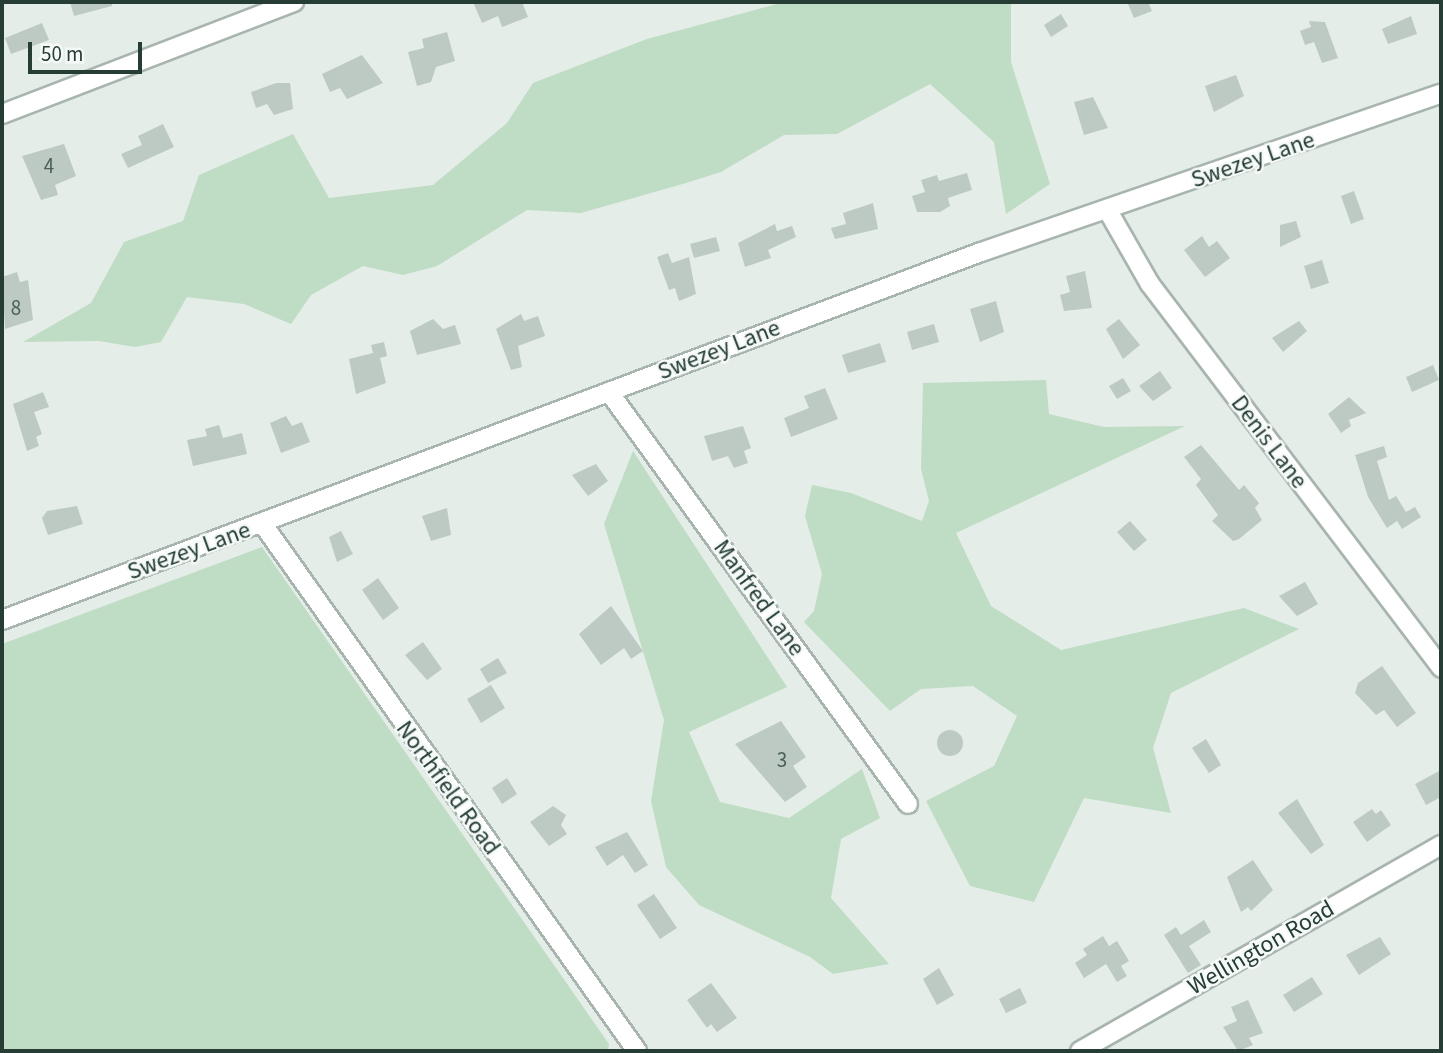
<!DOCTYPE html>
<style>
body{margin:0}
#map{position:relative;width:1443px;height:1053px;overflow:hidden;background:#e5ede8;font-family:"Source Sans 3",sans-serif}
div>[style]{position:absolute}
.green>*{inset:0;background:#bfdcc4}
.building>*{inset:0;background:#bdcac4}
.round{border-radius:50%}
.roads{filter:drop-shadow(2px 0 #a8b5ae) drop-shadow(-2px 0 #a8b5ae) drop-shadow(0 2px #a8b5ae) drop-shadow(0 -2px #a8b5ae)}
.minor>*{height:18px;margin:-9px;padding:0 9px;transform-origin:9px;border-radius:9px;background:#fff}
span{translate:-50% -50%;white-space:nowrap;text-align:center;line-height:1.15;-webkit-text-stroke:5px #f5f9f7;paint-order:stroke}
.number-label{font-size:21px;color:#4b6058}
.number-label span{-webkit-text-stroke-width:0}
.street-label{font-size:24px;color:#253d34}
.frame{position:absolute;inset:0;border:4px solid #253d34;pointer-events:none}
.scale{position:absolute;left:28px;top:42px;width:114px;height:32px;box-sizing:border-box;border:4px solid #253d34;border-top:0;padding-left:9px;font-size:21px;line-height:24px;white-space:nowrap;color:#253d34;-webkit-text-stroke:5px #f5f9f7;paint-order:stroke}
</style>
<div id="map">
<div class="green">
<i style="clip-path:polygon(784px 2px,1011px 2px,1011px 62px,1050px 184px,1006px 214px,994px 142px,930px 84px,837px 134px,784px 135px,721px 172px,686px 183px,581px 213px,527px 210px,437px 266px,403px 275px,363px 266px,311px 295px,291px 324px,244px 304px,187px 297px,161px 342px,135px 347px,99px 341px,23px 342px,91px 303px,124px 242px,183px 221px,199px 175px,293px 134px,329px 198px,433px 185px,507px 123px,533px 83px,647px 39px)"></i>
<i style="clip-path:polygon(1046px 380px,1049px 414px,1104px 427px,1185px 426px,956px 533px,991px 606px,1061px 650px,1244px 608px,1299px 629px,1171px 693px,1153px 748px,1171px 813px,1084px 798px,1034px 902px,970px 886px,926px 801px,994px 766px,1017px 716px,973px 686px,921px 689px,890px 711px,804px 622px,814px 611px,822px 574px,805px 516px,812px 485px,851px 493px,922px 521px,929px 501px,921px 469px,923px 383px)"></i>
<i style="clip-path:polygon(633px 451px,787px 687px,689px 732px,720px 802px,789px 818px,862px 769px,880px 818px,841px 839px,831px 898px,889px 964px,833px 974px,810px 957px,699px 905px,666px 867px,651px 801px,664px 720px,604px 524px)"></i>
<i style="clip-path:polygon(262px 547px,609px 1044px,608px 1051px,2px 1051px,2px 644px)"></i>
</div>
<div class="building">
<i style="clip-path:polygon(70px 2px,112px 2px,112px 6px,74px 16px)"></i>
<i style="clip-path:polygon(473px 2px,522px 2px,528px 17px,502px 27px,498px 16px,482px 23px)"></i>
<i style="clip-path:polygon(1127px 2px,1148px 2px,1152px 11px,1134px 18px)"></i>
<i style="clip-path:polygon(1061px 14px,1068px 26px,1051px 37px,1044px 25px)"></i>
<i style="clip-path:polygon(1411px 16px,1417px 34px,1388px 44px,1382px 29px)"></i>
<i style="clip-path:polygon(1309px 21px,1325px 22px,1338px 58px,1322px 63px,1314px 42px,1305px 45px,1300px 31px,1311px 27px)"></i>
<i style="clip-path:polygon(42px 23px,49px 40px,11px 54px,5px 38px)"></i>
<i style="clip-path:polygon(447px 32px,455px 61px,436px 67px,431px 82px,417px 86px,408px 52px,424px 48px,422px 39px)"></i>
<i style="clip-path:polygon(362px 55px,383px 83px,347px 99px,340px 88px,330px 92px,322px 74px)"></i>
<i style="clip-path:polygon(1236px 75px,1244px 96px,1214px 112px,1205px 86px)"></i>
<i style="clip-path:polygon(276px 83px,290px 83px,293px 109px,274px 115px,267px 104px,256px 108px,251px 92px)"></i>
<i style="clip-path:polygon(1093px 97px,1108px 128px,1084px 135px,1074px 102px)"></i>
<i style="clip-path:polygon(163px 124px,174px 147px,128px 168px,121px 154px,142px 145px,138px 136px)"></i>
<i style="clip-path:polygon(64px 144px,76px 176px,55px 185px,58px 195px,41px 200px,22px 156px)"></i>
<i style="clip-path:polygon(967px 173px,972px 190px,948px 198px,950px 206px,940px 212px,917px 212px,912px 196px,925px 192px,921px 180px,937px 175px,939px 181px)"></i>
<i style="clip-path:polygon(1354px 191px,1364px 219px,1351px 224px,1341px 196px)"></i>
<i style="clip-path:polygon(873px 203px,878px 229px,835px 239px,831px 228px,846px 224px,843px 213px)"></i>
<i style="clip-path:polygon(1296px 221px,1301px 237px,1280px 247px,1280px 225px)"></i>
<i style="clip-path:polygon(775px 224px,777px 231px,792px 226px,796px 237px,768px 250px,771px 258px,745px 267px,738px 243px)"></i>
<i style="clip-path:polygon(1202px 236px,1209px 247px,1217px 241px,1230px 258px,1205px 277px,1184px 250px)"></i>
<i style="clip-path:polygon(716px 237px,720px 251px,694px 258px,690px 244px)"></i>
<i style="clip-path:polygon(668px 253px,672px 263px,689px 257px,696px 294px,679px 301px,675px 288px,669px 290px,657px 257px)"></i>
<i style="clip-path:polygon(1322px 260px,1329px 283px,1311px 289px,1304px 266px)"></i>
<i style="clip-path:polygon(1085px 271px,1092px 308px,1064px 311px,1060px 295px,1070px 292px,1066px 276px)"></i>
<i style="clip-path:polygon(17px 272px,20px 282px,28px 280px,33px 320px,5px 329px,2px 277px)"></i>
<i style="clip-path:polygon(996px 301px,1004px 332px,980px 342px,970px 309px)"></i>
<i style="clip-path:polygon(521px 314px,524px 321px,538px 316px,545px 336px,518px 346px,522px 367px,511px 370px,496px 329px)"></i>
<i style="clip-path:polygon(433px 319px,443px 329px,455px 325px,461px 344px,417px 355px,410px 331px)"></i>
<i style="clip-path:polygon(1119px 319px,1140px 345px,1123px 359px,1106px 329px)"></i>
<i style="clip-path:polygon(1299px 321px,1307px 331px,1283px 352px,1272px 338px)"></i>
<i style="clip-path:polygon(934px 324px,939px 342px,912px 350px,907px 332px)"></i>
<i style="clip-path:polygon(384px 342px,387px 356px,380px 358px,386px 383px,356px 394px,349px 359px,373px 353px,371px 345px)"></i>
<i style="clip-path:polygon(880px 343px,886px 362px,848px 373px,842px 355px)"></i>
<i style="clip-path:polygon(1433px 365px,1439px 380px,1412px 392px,1406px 377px)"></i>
<i style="clip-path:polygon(1160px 371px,1172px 388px,1153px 401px,1139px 386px)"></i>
<i style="clip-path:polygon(1123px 378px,1131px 391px,1117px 399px,1109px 386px)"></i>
<i style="clip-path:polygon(825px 388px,838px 419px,791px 437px,784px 418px,809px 408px,804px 396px)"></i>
<i style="clip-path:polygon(43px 392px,49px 407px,34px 412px,42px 434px,36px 437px,39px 446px,27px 451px,13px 404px)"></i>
<i style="clip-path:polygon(1349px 397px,1366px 413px,1349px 420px,1351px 426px,1341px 433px,1328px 414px)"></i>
<i style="clip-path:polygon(286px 416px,292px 426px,302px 422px,310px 442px,281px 453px,270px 423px)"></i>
<i style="clip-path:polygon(219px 425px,223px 438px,242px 433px,247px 454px,193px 466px,187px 440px,207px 436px,205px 429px)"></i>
<i style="clip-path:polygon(743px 426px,751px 448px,744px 451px,748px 463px,734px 468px,728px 456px,712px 461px,704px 436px)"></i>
<i style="clip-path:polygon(1201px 445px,1239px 490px,1244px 485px,1259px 503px,1255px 508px,1262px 520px,1239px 539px,1233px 541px,1212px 521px,1218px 515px,1196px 485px,1201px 479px,1184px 457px)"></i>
<i style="clip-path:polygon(1384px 446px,1387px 457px,1377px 461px,1389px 500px,1396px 496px,1406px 512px,1415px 507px,1421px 517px,1402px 529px,1397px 521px,1387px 528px,1368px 497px,1355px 455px)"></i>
<i style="clip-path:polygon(596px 464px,608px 481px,588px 496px,572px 475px)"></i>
<i style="clip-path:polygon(77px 506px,83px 524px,48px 535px,42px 518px,47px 511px)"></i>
<i style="clip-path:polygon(447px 508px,451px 535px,431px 541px,422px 516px)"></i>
<i style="clip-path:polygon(1130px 521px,1147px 540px,1134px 551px,1117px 532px)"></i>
<i style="clip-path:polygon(341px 531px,353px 554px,337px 562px,329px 537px)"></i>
<i style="clip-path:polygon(378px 578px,399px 608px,383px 620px,362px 590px)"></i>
<i style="clip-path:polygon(1305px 582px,1318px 604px,1297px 616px,1279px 596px)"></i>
<i style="clip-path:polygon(611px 606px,643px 651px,631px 659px,624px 648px,601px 665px,579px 634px)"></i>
<i style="clip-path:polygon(423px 642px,442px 669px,427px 680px,405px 655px)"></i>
<i style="clip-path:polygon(498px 658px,507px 673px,488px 683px,480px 669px)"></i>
<i style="clip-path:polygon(1382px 666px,1416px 713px,1397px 727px,1384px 710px,1376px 715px,1355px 693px,1358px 683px)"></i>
<i style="clip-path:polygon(491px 685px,505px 708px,481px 723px,467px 699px)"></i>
<i style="clip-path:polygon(781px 721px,806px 757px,793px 766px,807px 787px,785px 802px,735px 744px)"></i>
<i class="round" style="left:937px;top:730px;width:26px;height:26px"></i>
<i style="clip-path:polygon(1206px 739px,1221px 765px,1209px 773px,1192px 748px)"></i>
<i style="clip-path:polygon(1441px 770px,1441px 797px,1426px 805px,1415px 784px)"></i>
<i style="clip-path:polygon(507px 778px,517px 794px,502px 804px,492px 788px)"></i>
<i style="clip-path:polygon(1297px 799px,1324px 845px,1311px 854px,1278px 813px)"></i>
<i style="clip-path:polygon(553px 806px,566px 815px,561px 825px,567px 834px,549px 846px,530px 822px)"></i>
<i style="clip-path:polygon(1372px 809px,1376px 814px,1381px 810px,1391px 825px,1367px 842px,1353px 822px)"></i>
<i style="clip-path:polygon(627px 832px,648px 865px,635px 873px,623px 855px,607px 866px,595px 847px)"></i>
<i style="clip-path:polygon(1253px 860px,1273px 890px,1251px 911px,1248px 907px,1241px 912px,1227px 877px)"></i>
<i style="clip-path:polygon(654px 894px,677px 928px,660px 939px,637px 905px)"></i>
<i style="clip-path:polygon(1204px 920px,1211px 932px,1189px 946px,1201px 965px,1188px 973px,1164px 935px,1176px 927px,1181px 935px)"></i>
<i style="clip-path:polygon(1103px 936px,1109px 946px,1117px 941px,1129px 961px,1121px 966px,1127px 976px,1117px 982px,1106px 964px,1084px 978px,1075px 963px,1087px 955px,1083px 949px)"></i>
<i style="clip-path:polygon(1380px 937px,1391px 954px,1359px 975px,1346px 955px)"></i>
<i style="clip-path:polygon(939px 968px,954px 995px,937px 1005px,923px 979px)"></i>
<i style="clip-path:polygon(1312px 977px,1323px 994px,1294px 1012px,1283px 995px)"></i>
<i style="clip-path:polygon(711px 983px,737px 1018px,717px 1032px,711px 1024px,707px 1028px,687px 1000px)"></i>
<i style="clip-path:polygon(1020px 988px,1027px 1003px,1006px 1013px,999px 999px)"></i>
<i style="clip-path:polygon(1248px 1000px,1263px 1033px,1249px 1038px,1253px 1045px,1238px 1051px,1223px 1027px,1237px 1021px,1231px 1007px)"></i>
</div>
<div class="roads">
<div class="minor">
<i style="left:2px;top:114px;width:313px;rotate:-21deg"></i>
<i style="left:1107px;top:209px;width:86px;rotate:60.2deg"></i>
<i style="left:1150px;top:284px;width:482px;rotate:52.8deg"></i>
<i style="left:609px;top:392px;width:509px;rotate:54.03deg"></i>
<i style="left:262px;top:523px;width:648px;rotate:54.62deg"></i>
<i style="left:2px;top:620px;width:1046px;rotate:-20.6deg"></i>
<i style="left:981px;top:252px;width:486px;rotate:-19deg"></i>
<i style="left:1080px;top:1051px;width:416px;rotate:-29.7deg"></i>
</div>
</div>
<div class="number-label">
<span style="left:49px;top:166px">4</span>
<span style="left:16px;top:308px">8</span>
<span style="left:782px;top:760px">3</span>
</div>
<div class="street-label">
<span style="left:1253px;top:160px;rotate:-19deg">Swezey Lane</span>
<span style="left:719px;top:350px;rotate:-21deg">Swezey Lane</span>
<span style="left:1269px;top:442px;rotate:53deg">Denis Lane</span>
<span style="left:189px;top:551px;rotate:-20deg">Swezey Lane</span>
<span style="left:759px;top:598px;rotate:54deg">Manfred Lane</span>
<span style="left:448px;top:788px;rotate:54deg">Northfield Road</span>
<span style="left:1261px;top:948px;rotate:-30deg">Wellington Road</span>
</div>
<div class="frame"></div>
<div class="scale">50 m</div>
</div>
